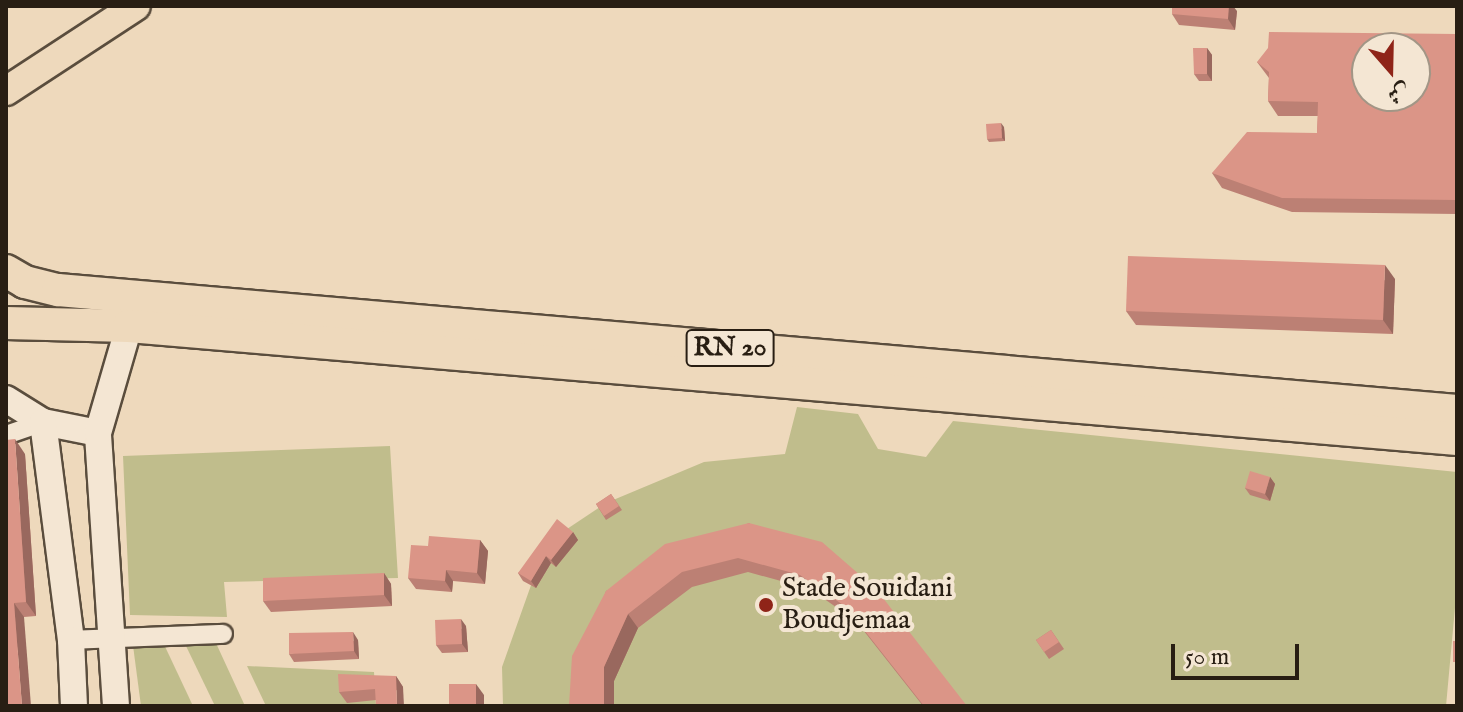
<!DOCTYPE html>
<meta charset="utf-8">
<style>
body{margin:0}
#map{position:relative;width:1463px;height:712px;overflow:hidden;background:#eed9bc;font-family:"IM FELL English",Amiri,serif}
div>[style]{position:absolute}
.green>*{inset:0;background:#c0bd8c}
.roads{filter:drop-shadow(2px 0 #5a4d3d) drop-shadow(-2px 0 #5a4d3d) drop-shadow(0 2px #5a4d3d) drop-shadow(0 -2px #5a4d3d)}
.street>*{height:18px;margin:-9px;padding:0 9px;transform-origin:9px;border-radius:9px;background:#f4e6d3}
.secondary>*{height:26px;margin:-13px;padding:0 13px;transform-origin:13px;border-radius:13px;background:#f4e6d3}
.primary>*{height:28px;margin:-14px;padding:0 14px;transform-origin:14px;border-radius:14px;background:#eed9bc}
.highway>*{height:32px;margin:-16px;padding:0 16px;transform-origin:16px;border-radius:16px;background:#eed9bc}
.wall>*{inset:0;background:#bc8074}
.shaded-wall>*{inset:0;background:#99685e}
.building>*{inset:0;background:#db9587}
.dots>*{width:22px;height:22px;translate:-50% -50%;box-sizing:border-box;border:4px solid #f4e6d3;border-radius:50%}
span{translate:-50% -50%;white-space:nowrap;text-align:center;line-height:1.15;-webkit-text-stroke:8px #f4e6d3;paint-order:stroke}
.shield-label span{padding:2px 6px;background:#f4e6d3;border:2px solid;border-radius:6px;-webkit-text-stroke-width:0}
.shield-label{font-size:26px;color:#281e13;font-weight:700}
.poi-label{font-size:28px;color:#281e13}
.left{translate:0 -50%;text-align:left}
.frame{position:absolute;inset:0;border:8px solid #281e13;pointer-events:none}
.north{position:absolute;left:1351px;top:32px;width:80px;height:80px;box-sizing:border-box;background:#f4e6d3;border:2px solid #a29686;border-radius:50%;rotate:160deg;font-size:22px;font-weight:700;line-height:32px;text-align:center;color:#281e13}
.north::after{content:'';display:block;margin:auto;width:28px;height:36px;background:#8f2418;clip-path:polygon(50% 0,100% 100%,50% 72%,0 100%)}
.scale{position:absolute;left:1171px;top:644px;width:128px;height:36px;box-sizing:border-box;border:4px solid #281e13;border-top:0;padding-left:10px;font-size:24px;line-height:28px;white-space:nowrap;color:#281e13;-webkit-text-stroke:6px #f4e6d3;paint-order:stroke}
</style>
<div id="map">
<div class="green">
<i style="clip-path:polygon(797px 407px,858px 414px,878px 449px,926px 457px,953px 421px,1457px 472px,1457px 586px,1446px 706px,503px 706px,502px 667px,546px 543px,606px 503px,704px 462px,785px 454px)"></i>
<i style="clip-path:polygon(390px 446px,398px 578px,224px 582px,227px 617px,130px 615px,123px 456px)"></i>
<i style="clip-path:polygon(132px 638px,161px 638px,193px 706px,141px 706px)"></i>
<i style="clip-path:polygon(215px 641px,245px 706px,215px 706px,186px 646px)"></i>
<i style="clip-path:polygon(247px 666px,374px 672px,376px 706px,266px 706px)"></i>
</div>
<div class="roads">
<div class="street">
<i style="left:6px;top:435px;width:39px;rotate:-19deg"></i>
<i style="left:71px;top:640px;width:152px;rotate:-2.3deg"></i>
</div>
<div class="secondary">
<i style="left:6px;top:399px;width:44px;rotate:31.9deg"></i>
<i style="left:43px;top:422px;width:56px;rotate:11.3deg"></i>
<i style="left:43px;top:422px;width:220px;rotate:82.7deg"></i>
<i style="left:71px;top:640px;width:66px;rotate:87.4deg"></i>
<i style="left:116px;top:706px;width:274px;rotate:-93.8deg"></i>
<i style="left:98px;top:433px;width:111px;rotate:-73.8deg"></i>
</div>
<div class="primary">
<i style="left:6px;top:91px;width:155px;rotate:-33.2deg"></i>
</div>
<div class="highway">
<i style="left:6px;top:271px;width:22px;rotate:30deg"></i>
<i style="left:25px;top:282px;width:34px;rotate:14deg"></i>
<i style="left:58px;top:290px;width:1404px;rotate:4.94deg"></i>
<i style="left:6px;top:323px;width:123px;rotate:1.4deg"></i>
<i style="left:129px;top:326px;width:1333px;rotate:4.86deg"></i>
</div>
</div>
<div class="wall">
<i style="clip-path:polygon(1237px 11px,1235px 30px,1179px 25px,1172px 14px)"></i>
<i style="clip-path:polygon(1457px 34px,1457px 214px,1292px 212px,1222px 188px,1212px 173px,1317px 133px,1318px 116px,1278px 116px,1268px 101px,1269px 78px,1257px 62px)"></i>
<i style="clip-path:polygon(1207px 48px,1212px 55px,1212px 81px,1199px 81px,1194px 74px)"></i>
<i style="clip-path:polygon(1004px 127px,1005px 141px,989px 142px,987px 139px)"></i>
<i style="clip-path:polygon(1395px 279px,1393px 334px,1136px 325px,1126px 311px)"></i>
<i style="clip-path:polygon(25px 454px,36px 616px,24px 617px,6px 706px)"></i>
<i style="clip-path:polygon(1270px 477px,1275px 484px,1270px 501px,1250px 495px,1245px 488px)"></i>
<i style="clip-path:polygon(611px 494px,622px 510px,606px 520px,596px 504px)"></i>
<i style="clip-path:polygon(749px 523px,967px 706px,923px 706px,856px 621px,810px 589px,748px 572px,692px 587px,638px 628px,614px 681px,614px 706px,569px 706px,606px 591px)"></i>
<i style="clip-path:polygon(573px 532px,578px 540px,556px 567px,551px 563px,536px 588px,523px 581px,518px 573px)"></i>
<i style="clip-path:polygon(480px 540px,488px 551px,485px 584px,453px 581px,452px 592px,416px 589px,408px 578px,428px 546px)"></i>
<i style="clip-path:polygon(384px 573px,391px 584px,392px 606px,271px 612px,263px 601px)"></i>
<i style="clip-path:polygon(466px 626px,468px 652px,442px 653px,436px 645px)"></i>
<i style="clip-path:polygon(1051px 630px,1064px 649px,1049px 659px,1036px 640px)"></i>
<i style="clip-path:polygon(358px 640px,359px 659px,294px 662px,289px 654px)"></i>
<i style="clip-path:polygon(396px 676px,403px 687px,376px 700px,347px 703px,339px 692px)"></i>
</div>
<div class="shaded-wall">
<i style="clip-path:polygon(1226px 6px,1233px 6px,1237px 11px,1235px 30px,1228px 19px)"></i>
<i style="clip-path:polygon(1207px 48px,1212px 55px,1212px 81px,1207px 74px)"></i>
<i style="clip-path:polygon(1001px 123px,1004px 127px,1005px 141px,1002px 138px)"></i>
<i style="clip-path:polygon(1385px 265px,1395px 279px,1393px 334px,1383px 320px)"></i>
<i style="clip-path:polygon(15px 439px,25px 454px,36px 616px,26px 602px)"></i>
<i style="clip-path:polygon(1270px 477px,1275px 484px,1270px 501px,1265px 494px)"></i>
<i style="clip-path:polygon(573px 532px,578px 540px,556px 567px,551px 560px)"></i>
<i style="clip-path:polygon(480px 540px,488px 551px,485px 584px,477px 573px)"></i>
<i style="clip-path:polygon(546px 556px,551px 563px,536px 588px,531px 581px)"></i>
<i style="clip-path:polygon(446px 570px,453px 581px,452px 592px,445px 581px)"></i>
<i style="clip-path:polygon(384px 573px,391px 584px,392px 606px,384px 595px)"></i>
<i style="clip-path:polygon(14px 603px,24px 617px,31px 706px,22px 706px)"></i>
<i style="clip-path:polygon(628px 614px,638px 628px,614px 681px,614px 706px,604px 706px,604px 667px)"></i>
<i style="clip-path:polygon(461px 619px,466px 626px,468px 652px,462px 644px)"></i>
<i style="clip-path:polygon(353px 632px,358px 640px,359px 659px,354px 651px)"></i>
<i style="clip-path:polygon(396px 676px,403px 687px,404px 706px,397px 706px)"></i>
<i style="clip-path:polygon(476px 684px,484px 695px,484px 706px,476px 706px)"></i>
</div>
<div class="building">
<i style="clip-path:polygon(1172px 6px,1229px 6px,1228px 19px,1172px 14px)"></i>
<i style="clip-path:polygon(evenodd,1269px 32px,1457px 34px,1457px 200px,1282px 198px,1212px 173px,1247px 132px,1317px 133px,1318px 102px,1268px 101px,1269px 72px,1257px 62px,1268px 48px,1269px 32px,1367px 48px,1415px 48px,1415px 96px,1367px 96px,1367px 48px)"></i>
<i style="clip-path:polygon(1193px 48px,1207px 48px,1207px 74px,1194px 74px)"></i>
<i style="clip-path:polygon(1001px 123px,1002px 138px,987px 139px,986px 124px)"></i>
<i style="clip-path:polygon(1128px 256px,1385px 265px,1383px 320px,1126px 311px)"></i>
<i style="clip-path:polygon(15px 439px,26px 602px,14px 603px,22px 706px,6px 706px,6px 440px)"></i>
<i style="clip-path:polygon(1250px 471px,1270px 477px,1265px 494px,1245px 488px)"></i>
<i style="clip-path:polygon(611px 494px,619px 506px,604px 516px,596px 504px)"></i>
<i style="clip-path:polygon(557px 519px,573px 532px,551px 560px,546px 556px,531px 581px,518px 573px)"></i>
<i style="clip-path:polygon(749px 523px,822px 542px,876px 589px,967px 706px,924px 706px,846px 607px,800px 575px,738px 558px,682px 572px,628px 614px,604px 667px,604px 706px,569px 706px,572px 656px,606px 591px,665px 544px)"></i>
<i style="clip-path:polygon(429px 536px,480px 540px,477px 573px,446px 570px,445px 581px,408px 578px,411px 545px,428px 546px)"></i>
<i style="clip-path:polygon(384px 573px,384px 595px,263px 601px,263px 578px)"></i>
<i style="clip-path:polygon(461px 619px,462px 644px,436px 645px,435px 620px)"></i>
<i style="clip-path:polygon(1051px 630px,1059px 642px,1044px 652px,1036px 640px)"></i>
<i style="clip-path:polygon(353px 632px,354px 651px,289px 654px,289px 633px)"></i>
<i style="clip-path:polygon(1453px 641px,1457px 641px,1457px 662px,1453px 662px)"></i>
<i style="clip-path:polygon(338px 674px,396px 676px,397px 706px,376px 706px,375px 689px,339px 692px)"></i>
<i style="clip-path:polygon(449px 684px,476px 684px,476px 706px,449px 706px)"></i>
</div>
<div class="dots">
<i style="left:766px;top:605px;background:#8f2418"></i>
</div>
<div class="shield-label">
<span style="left:730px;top:348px">RN 20</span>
</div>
<div class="poi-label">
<span class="left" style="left:782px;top:605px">Stade Souidani<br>Boudjemaa</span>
</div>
<div class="frame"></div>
<div class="north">ش</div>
<div class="scale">50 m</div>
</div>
